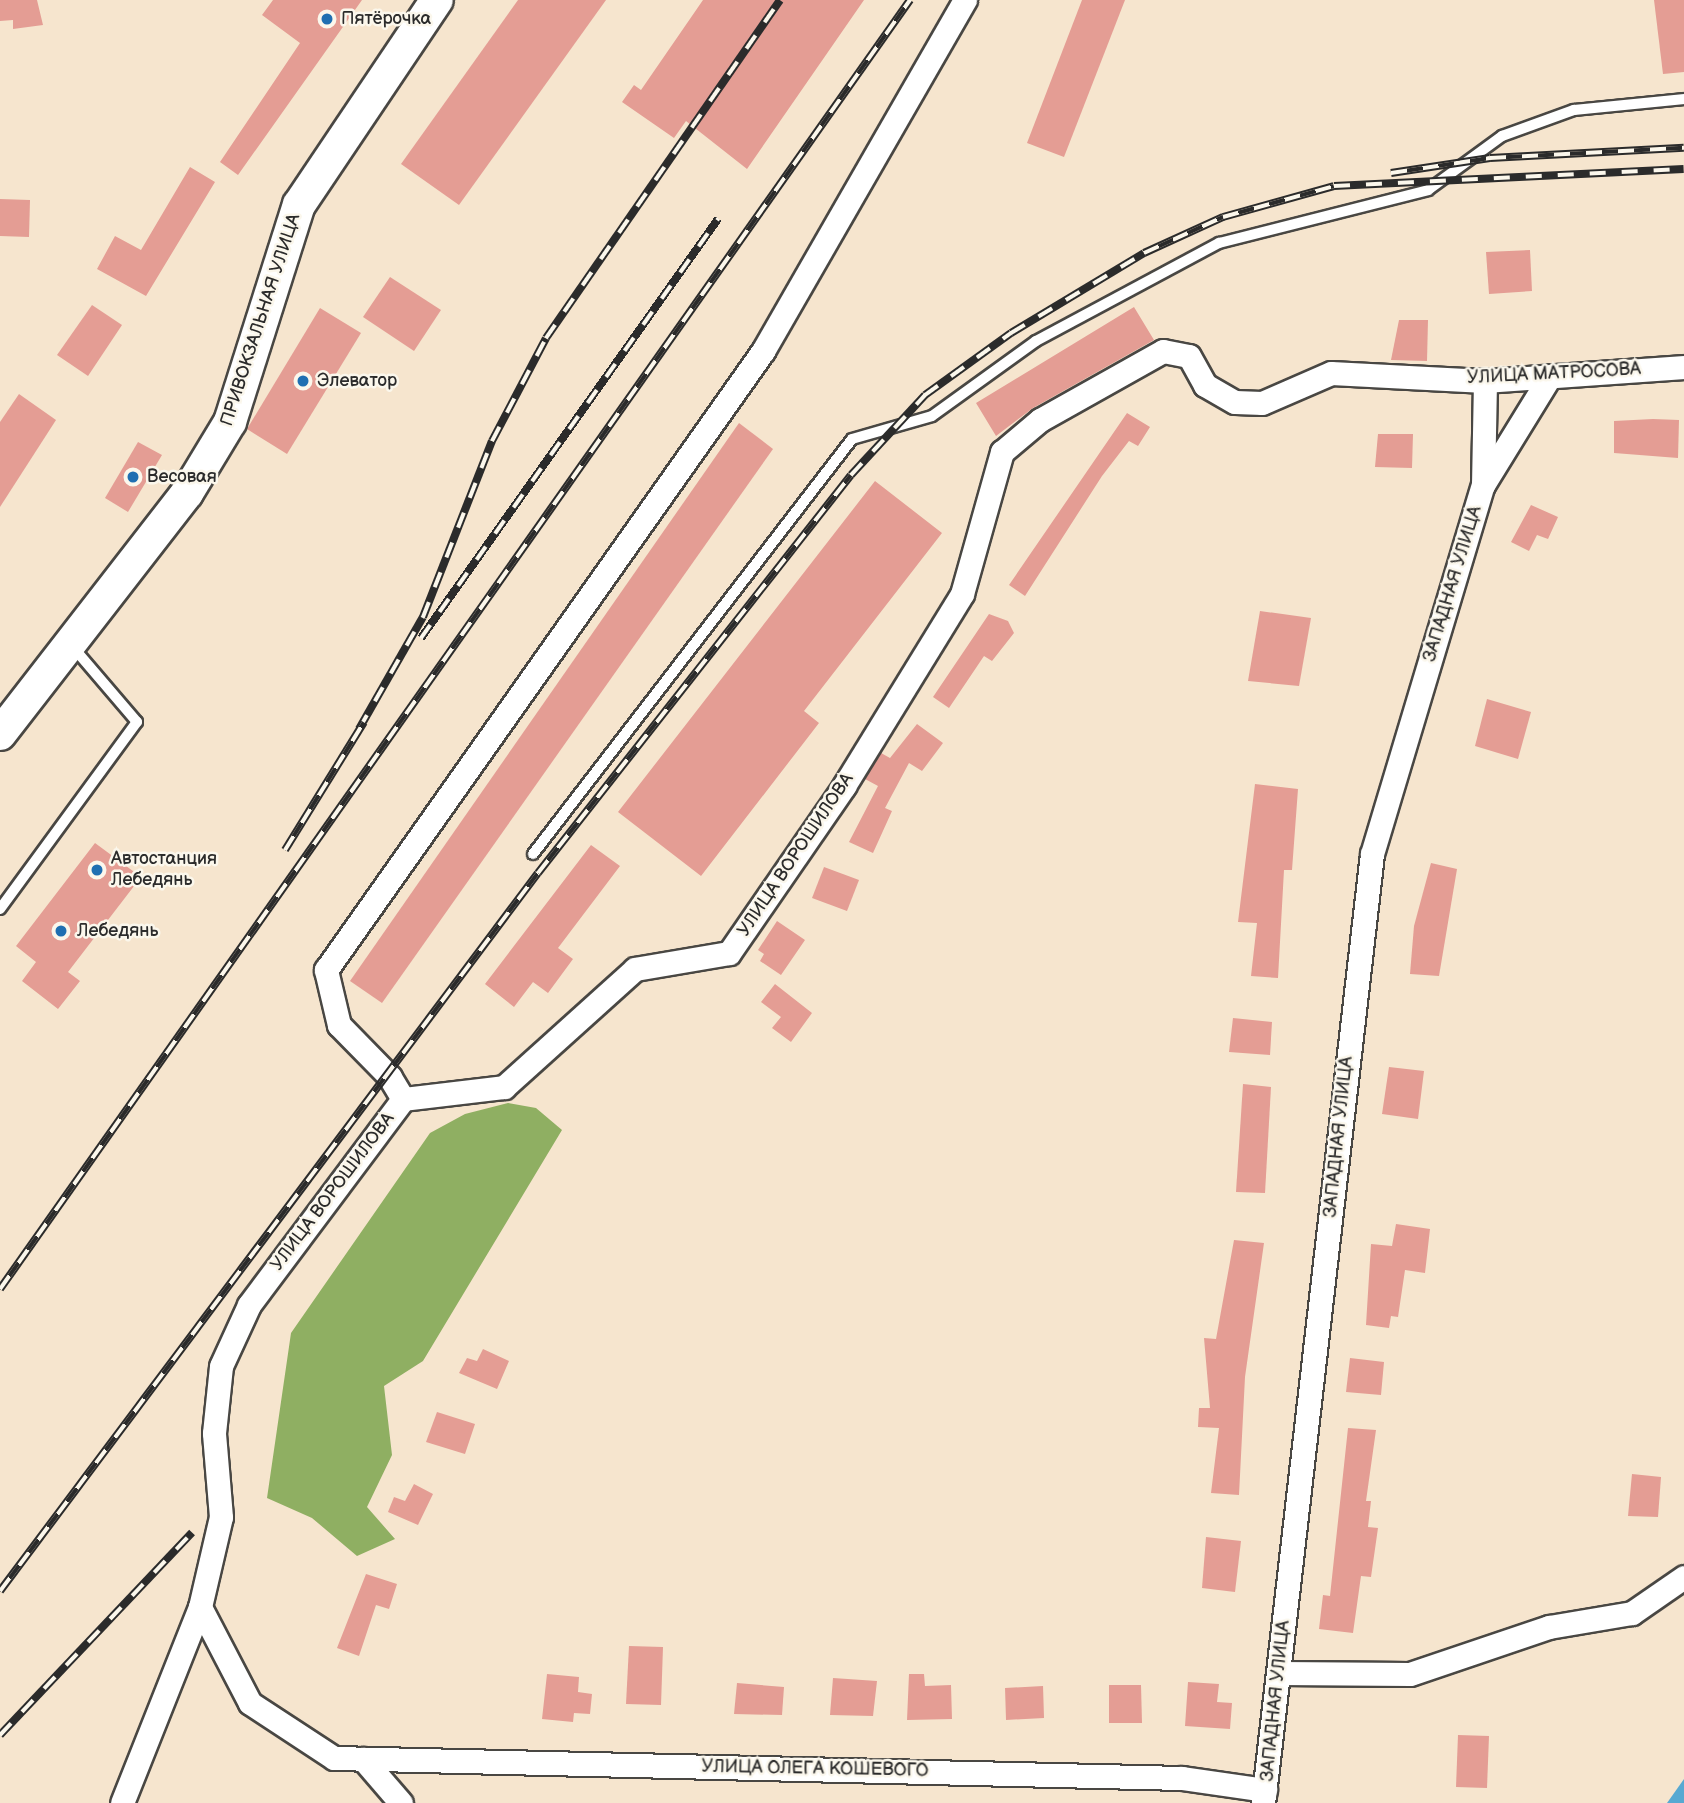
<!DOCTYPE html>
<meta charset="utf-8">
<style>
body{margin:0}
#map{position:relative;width:1684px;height:1803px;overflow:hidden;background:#f6e5ce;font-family:"Balsamiq Sans",sans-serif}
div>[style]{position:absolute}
.forest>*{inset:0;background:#8faf62}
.water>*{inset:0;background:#57a9d2}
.building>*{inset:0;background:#e49d94}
.roads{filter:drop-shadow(2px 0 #494743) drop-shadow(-2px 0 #494743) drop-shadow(0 2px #494743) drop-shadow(0 -2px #494743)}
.lane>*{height:10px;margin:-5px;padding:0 5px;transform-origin:5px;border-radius:5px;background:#fff}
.street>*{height:23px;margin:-11.5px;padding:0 11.5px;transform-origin:11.5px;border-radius:11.5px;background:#fff}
.secondary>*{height:32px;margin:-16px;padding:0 16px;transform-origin:16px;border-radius:16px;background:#fff}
.rail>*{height:8px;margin-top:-4px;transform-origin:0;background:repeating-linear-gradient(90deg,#fbf7ec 0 16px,#2b2b2b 0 32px);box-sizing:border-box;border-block:2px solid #2b2b2b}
.dots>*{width:19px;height:19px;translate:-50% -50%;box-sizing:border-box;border:4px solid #fbf7ec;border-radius:50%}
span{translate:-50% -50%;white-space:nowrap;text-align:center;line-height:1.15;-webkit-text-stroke:5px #fbf7ec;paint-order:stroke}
.poi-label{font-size:18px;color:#2b2b2b}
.left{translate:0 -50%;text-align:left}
.street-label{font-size:18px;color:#2b2b2b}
</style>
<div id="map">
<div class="forest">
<i style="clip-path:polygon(508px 1103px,536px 1108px,562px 1130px,423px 1361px,384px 1386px,392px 1455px,367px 1507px,395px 1539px,357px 1556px,312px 1518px,267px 1498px,291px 1333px,430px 1133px,465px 1114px)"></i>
</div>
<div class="water">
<i style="clip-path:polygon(1684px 1779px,1684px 1803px,1667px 1803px)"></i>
</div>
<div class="building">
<i style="clip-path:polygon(0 0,37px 0,43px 25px,13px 29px,13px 20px,0 21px)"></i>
<i style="clip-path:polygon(273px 0,362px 0,238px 175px,220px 162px,300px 43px,262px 15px)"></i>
<i style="clip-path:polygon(518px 0,606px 0,459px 205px,401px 164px)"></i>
<i style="clip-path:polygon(703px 0,864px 0,747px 169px,686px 121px,674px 138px,622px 102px,634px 85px,641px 90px)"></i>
<i style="clip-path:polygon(1082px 0,1125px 0,1064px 157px,1027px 143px)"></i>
<i style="clip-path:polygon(1654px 0,1684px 0,1684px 72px,1663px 74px)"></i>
<i style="clip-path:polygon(190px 167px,215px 182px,146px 296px,97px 269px,115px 236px,141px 250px)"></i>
<i style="clip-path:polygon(0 199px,30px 200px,29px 237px,0 236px)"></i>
<i style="clip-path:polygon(1530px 250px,1532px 291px,1489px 294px,1486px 252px)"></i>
<i style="clip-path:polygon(390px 277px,441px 310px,414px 351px,363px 317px)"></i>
<i style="clip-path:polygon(92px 305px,122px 325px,88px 376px,57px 355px)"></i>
<i style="clip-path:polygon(1134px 307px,1154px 340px,1033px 408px,996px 436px,976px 403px)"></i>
<i style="clip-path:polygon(320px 308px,361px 333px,287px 454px,247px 429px)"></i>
<i style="clip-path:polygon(1399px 320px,1428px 320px,1427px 361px,1391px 360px)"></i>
<i style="clip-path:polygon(19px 394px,56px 420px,0 507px,0 422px)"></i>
<i style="clip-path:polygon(1127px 413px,1150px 427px,1138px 446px,1129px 441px,1102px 476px,1025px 596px,1009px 585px)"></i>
<i style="clip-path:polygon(1653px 419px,1679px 420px,1678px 458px,1614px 453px,1614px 421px)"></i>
<i style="clip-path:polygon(739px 423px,773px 449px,382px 1003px,350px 981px)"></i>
<i style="clip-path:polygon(1378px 434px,1413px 434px,1412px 468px,1375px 467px)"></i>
<i style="clip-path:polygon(138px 442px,162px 455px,128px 512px,105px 498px)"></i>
<i style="clip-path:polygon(875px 481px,942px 533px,804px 711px,819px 723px,701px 876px,618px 812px)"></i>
<i style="clip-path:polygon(1531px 505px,1558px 517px,1548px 539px,1537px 535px,1529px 551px,1511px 542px)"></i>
<i style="clip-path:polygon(1260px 611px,1311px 618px,1299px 686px,1248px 681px)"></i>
<i style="clip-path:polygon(989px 614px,1008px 621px,1014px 633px,992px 661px,984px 656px,949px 708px,933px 697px)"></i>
<i style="clip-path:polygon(1487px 699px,1531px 712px,1518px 759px,1475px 746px)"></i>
<i style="clip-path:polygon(917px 724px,943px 743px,922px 771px,909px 763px,885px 808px,892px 811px,873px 853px,849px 842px,878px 786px,865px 779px,870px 771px,881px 753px,890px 758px)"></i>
<i style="clip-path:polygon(1255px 784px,1298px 789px,1292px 870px,1284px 870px,1278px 978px,1251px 976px,1257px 923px,1238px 922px)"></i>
<i style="clip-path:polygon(95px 843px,141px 877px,68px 972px,80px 981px,58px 1009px,22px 981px,36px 962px,16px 946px)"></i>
<i style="clip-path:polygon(591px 845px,620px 866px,558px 948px,573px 959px,548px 993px,533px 982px,514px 1007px,485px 984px)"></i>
<i style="clip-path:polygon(1431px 863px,1457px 869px,1439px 976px,1410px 974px,1414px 926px)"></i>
<i style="clip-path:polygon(824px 867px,859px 880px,847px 911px,812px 898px)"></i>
<i style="clip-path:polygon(777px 921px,805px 940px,781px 975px,760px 961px,764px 954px,758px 950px)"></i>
<i style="clip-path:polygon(775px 984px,812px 1013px,791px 1042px,772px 1028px,781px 1017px,761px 1002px)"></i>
<i style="clip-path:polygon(1233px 1018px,1272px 1022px,1270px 1055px,1229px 1052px)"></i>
<i style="clip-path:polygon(1389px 1067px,1424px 1071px,1418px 1119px,1382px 1114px)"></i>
<i style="clip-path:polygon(1243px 1084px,1271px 1087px,1265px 1193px,1236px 1192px)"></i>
<i style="clip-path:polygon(1396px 1224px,1430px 1229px,1425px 1273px,1405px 1270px,1398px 1317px,1391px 1316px,1389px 1328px,1366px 1325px,1371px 1244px,1392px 1246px)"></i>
<i style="clip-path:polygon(1234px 1240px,1264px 1243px,1245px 1377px,1239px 1495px,1211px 1493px,1219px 1428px,1198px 1427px,1199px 1408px,1210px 1408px,1204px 1338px,1216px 1339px)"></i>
<i style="clip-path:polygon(483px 1349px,509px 1361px,497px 1389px,459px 1373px,467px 1358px,477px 1361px)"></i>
<i style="clip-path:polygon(1350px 1358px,1384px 1362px,1381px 1395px,1346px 1392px)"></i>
<i style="clip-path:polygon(437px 1412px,475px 1424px,465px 1454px,426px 1442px)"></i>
<i style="clip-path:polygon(1348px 1428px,1376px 1430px,1366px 1501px,1371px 1501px,1368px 1527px,1378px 1528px,1371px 1577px,1361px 1576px,1353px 1633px,1319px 1629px,1323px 1595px,1330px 1596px)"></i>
<i style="clip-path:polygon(1632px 1474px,1661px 1477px,1658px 1517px,1628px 1516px)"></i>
<i style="clip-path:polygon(414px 1484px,433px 1494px,418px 1525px,388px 1512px,394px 1497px,405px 1501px)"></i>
<i style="clip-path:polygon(1206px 1537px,1241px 1541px,1235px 1592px,1202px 1588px)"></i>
<i style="clip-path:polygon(366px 1574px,397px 1584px,389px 1609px,376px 1605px,359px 1656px,337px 1648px)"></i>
<i style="clip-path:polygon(629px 1646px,663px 1647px,661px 1705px,626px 1704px)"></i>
<i style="clip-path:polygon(547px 1674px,579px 1677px,578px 1692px,592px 1694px,590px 1714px,574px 1713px,573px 1722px,542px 1719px)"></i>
<i style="clip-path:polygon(909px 1674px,924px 1674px,925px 1686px,951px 1685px,952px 1719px,907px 1720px)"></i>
<i style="clip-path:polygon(833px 1678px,877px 1681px,873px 1716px,830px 1715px)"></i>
<i style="clip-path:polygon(1188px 1682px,1219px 1684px,1217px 1702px,1232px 1703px,1230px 1729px,1185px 1726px)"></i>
<i style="clip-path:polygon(737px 1683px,784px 1687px,782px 1715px,734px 1714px)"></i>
<i style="clip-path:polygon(1109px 1685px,1141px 1685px,1142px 1723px,1109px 1723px)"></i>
<i style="clip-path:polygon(1043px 1686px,1044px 1718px,1006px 1720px,1005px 1688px)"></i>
<i style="clip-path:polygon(1458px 1735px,1489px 1736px,1487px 1788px,1456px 1787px)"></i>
</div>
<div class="roads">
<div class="lane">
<i style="left:533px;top:854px;width:523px;rotate:-52.45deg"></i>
<i style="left:852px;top:439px;width:83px;rotate:-16deg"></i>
<i style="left:932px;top:416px;width:128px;rotate:-35.8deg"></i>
<i style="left:1036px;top:341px;width:208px;rotate:-28.2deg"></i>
<i style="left:1219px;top:243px;width:216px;rotate:-14.2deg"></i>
<i style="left:1428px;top:190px;width:92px;rotate:-36.1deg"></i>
<i style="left:1502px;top:136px;width:77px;rotate:-19.9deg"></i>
<i style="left:1574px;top:110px;width:111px;rotate:-5.7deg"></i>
<i style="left:0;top:909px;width:232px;rotate:-53.8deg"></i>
<i style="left:137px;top:722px;width:99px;rotate:-130.5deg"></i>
</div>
<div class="street">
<i style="left:1485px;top:381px;width:104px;rotate:91.1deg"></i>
<i style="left:1483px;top:485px;width:128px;rotate:-58.4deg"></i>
<i style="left:403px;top:1099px;width:26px;rotate:-121deg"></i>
<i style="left:390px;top:1077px;width:73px;rotate:-134.4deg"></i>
<i style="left:339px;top:1025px;width:57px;rotate:-103.3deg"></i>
<i style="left:326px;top:970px;width:758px;rotate:-54.78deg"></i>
<i style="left:763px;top:351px;width:405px;rotate:-60.1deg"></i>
<i style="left:200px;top:1607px;width:108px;rotate:62.5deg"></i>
<i style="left:250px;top:1703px;width:100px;rotate:33.2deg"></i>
<i style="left:334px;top:1758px;width:848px;rotate:1.35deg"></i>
<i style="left:1182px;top:1778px;width:84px;rotate:8.2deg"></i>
<i style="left:1279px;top:1673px;width:131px;rotate:0.4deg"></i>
<i style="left:1410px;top:1674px;width:147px;rotate:-18.7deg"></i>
<i style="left:1549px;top:1627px;width:84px;rotate:-9.6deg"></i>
<i style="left:1632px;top:1613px;width:63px;rotate:-34.7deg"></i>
<i style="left:363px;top:1759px;width:58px;rotate:49.2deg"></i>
<i style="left:122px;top:1803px;width:211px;rotate:-68.3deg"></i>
<i style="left:200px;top:1607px;width:92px;rotate:-76.9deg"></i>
<i style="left:221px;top:1517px;width:84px;rotate:-94.8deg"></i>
<i style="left:214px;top:1433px;width:67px;rotate:-84deg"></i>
<i style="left:221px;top:1366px;width:67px;rotate:-65.3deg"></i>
<i style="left:249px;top:1305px;width:257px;rotate:-53.2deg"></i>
<i style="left:403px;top:1099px;width:102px;rotate:-6.8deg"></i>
<i style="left:504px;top:1087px;width:176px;rotate:-42deg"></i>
<i style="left:635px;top:969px;width:95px;rotate:-9.7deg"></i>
<i style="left:729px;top:953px;width:203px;rotate:-55.4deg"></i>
<i style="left:844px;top:786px;width:225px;rotate:-58.4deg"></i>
<i style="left:962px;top:594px;width:148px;rotate:-74.3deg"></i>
<i style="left:1002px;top:452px;width:50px;rotate:-40.1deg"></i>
<i style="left:1040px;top:420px;width:141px;rotate:-29.3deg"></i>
<i style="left:1163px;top:351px;width:26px;rotate:11deg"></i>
<i style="left:1189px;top:356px;width:33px;rotate:61deg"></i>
<i style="left:1205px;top:385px;width:34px;rotate:30deg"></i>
<i style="left:1235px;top:402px;width:27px;rotate:2deg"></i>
<i style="left:1262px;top:403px;width:75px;rotate:-23.5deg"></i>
<i style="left:1331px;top:373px;width:154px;rotate:3deg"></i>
<i style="left:1485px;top:381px;width:199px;rotate:-4deg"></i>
<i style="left:1263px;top:1803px;width:955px;rotate:-83.45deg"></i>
<i style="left:1372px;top:854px;width:385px;rotate:-73.3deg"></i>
</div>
<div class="secondary">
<i style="left:0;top:734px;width:305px;rotate:-52.2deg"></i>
<i style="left:187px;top:493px;width:83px;rotate:-58.8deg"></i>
<i style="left:230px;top:422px;width:228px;rotate:-72.4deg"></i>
<i style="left:299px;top:205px;width:247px;rotate:-56.1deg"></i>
</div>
</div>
<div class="rail">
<i style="left:1391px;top:173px;width:100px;rotate:-8.6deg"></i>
<i style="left:1490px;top:158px;width:194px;rotate:-3deg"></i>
<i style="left:421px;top:638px;width:514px;rotate:-54.67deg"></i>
<i style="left:359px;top:729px;width:129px;rotate:-60.3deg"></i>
<i style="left:423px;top:617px;width:189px;rotate:-68.6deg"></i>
<i style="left:492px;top:441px;width:116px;rotate:-62.3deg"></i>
<i style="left:546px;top:338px;width:411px;rotate:-55.3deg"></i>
<i style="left:285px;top:850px;width:150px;rotate:-58.3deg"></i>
<i style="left:0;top:1289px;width:1578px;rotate:-54.78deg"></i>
<i style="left:0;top:1591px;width:897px;rotate:-53.16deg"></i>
<i style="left:538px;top:873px;width:506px;rotate:-51.82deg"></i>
<i style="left:851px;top:475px;width:109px;rotate:-47.2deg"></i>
<i style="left:925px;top:395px;width:106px;rotate:-35.8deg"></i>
<i style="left:1011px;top:333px;width:155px;rotate:-31deg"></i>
<i style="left:1144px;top:253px;width:87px;rotate:-24.5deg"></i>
<i style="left:1223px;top:217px;width:115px;rotate:-15.6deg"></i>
<i style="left:1334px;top:186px;width:350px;rotate:-2.8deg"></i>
<i style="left:0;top:1735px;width:279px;rotate:-46.5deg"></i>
</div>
<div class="dots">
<i style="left:327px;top:19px;background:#1f6fb2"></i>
<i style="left:303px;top:381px;background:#1f6fb2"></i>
<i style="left:133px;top:477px;background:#1f6fb2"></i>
<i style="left:97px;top:870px;background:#1f6fb2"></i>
<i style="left:61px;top:931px;background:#1f6fb2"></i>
</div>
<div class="poi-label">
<span class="left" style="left:341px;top:19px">Пятёрочка</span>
<span class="left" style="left:317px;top:381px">Элеватор</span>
<span class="left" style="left:147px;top:477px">Весовая</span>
<span class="left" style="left:111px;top:870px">Автостанция<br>Лебедянь</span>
<span class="left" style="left:77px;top:931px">Лебедянь</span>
</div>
<div class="street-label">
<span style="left:261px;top:320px;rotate:-72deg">ПРИВОКЗАЛЬНАЯ УЛИЦА</span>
<span style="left:1554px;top:374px;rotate:-3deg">УЛИЦА МАТРОСОВА</span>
<span style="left:1453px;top:584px;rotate:-73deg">ЗАПАДНАЯ УЛИЦА</span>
<span style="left:796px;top:855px;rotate:-56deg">УЛИЦА ВОРОШИЛОВА</span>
<span style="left:1339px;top:1137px;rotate:-84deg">ЗАПАДНАЯ УЛИЦА</span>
<span style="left:333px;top:1192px;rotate:-53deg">УЛИЦА ВОРОШИЛОВА</span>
<span style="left:1276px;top:1701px;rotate:-84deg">ЗАПАДНАЯ УЛИЦА</span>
<span style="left:815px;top:1769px;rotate:1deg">УЛИЦА ОЛЕГА КОШЕВОГО</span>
</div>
</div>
